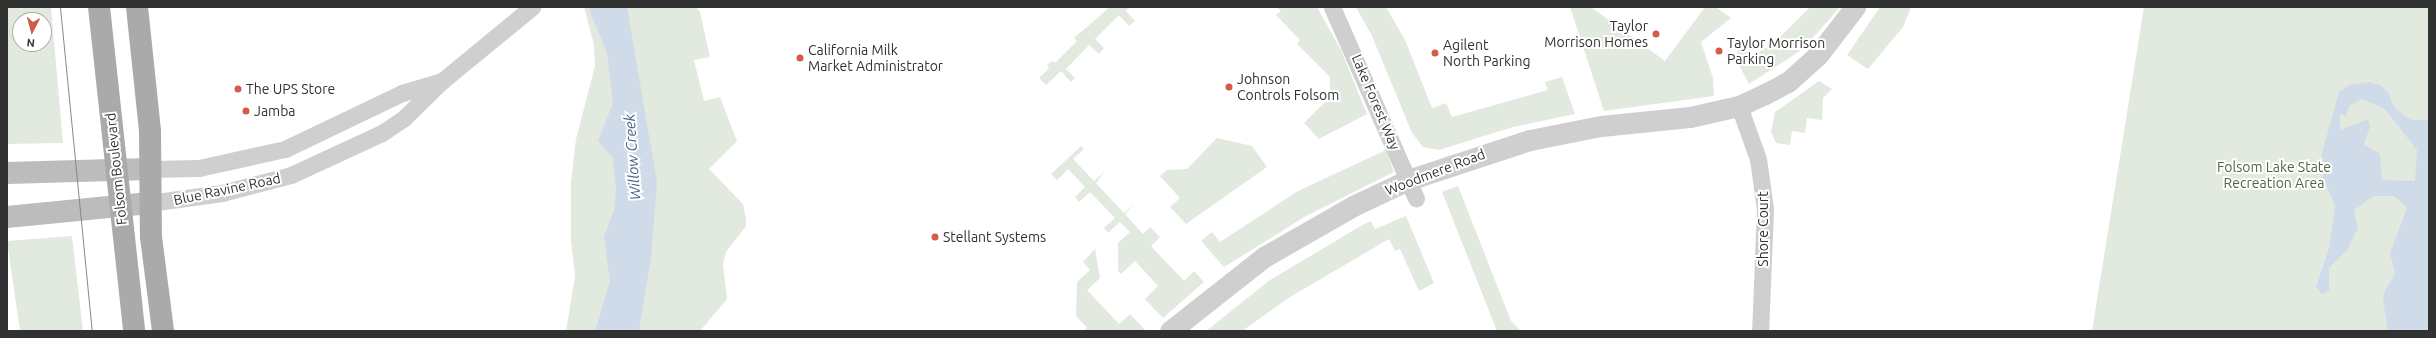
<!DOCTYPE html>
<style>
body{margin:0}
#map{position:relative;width:2436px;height:338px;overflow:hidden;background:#fff;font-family:Ubuntu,sans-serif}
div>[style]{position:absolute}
.green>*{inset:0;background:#e2e9df}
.water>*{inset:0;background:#d0dbea}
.minor>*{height:17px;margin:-8.5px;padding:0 8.5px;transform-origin:8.5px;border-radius:8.5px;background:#cfcfcf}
.tertiary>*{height:21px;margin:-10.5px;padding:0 10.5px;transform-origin:10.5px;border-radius:10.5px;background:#cfcfcf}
.secondary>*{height:22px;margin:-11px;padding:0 11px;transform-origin:11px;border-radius:11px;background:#bcbcbc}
.primary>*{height:22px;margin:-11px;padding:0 11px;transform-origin:11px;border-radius:11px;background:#aaa}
.tram>*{height:1px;margin:-0.5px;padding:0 0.5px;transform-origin:0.5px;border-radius:0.5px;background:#878787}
.dots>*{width:11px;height:11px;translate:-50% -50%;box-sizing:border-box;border:2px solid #fff;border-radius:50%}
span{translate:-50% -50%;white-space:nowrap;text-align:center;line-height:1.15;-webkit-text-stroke:4px #fff;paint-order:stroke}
.poi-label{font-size:14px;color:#323232}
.right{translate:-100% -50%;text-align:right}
.left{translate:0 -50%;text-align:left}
.street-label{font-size:14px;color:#323232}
.park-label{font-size:14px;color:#4d6943}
.water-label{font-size:15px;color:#48648b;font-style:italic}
.frame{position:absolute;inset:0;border:8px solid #323232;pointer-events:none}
.north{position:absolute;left:12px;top:12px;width:40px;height:40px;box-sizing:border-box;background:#fff;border:1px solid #adadad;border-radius:50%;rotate:186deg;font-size:11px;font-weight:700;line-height:16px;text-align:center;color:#323232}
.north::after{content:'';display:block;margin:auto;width:14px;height:18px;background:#d25b4a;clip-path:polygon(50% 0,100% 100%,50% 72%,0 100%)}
</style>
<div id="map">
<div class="green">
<i style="clip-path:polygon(evenodd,7px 7px,51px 7px,63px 143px,7px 144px,7px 7px,20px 20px,44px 20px,44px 44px,20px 44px,20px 20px)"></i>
<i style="clip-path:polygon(584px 7px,696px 7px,700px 12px,710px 57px,694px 60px,704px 101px,720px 97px,737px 141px,709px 169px,743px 204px,746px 218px,746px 226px,726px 252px,723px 264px,727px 299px,700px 331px,566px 331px,575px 276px,571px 241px,571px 182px,576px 139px,595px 66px,594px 45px)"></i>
<i style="clip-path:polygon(1110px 7px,1130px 7px,1126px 11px,1135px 21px,1129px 26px,1119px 15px,1095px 39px,1104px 48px,1099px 54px,1089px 45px,1066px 69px,1075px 78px,1071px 82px,1061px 71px,1046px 85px,1039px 78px,1049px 68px,1047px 65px,1052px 61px,1055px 63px,1077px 41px,1074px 38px)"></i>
<i style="clip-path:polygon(1277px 7px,1317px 7px,1341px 50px,1367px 114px,1319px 139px,1304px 123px,1330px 97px,1330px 77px,1297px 44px,1300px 40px,1276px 15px,1281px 11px)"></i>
<i style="clip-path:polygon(1356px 7px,1386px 7px,1405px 40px,1432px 108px,1446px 103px,1452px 117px,1548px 90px,1545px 82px,1562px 77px,1575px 114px,1513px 127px,1439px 150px,1423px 147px,1412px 133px,1372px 36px)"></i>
<i style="clip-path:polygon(1570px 7px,1591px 7px,1665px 61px,1705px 7px,1716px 7px,1731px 18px,1701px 42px,1713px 78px,1714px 96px,1604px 111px)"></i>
<i style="clip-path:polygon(1810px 7px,1840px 7px,1803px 49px,1749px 84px,1736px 59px,1738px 49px,1743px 45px,1750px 57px,1773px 44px)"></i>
<i style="clip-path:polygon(1880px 7px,1911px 7px,1903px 27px,1868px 69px,1847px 55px)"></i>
<i style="clip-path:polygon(2144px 7px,2429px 7px,2429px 331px,2092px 331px)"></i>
<i style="clip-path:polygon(1819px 81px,1832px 89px,1823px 98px,1822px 120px,1807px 118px,1805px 133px,1792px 131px,1790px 145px,1776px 143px,1771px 132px,1775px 112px)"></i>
<i style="clip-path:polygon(1217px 138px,1252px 146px,1267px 167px,1186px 224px,1170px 207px,1180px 198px,1160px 176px,1167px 170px,1187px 169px)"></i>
<i style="clip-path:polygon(1081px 146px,1084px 149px,1073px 159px,1094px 181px,1104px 172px,1096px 183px,1124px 213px,1134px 204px,1125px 214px,1143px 234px,1150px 227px,1160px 237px,1151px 246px,1184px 281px,1194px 271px,1204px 282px,1163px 318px,1145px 299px,1158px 286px,1135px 261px,1121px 274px,1118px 271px,1118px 243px,1130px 232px,1120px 222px,1108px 233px,1104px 228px,1115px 218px,1090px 192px,1079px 202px,1075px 197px,1085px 187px,1068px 169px,1057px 180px,1051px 174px)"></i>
<i style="clip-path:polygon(1386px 150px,1394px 172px,1306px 216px,1224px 267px,1201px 241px,1212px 232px,1220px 242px,1298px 191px)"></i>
<i style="clip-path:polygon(1458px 186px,1511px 321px,1521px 331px,1497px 331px,1442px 192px)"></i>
<i style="clip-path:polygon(1406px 216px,1434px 283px,1419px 291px,1400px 249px,1395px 251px,1389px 239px,1290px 297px,1242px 331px,1206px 331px,1270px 280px,1359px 227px,1371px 221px,1375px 229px)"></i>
<i style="clip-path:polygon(72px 236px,83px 331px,20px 331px,7px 241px)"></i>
<i style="clip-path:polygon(1095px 249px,1100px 278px,1087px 290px,1119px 324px,1130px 314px,1146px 331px,1084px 331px,1087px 328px,1076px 316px,1077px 282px,1090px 270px,1083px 262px)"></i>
</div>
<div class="water">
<i style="clip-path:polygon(588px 7px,627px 7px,657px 182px,651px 258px,639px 331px,595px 331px,610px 281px,604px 237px,614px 210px,616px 190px,613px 158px,598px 141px,613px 103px,607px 53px)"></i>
<i style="clip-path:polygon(evenodd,2369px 82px,2380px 85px,2388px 92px,2394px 107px,2403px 115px,2412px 120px,2429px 120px,2429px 331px,2388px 331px,2383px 301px,2385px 290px,2395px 274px,2390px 253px,2407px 208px,2394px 196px,2374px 196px,2354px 210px,2358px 228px,2347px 250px,2329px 268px,2329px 291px,2322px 294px,2316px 287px,2329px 248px,2335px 206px,2323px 177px,2322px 153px,2339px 92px,2349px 85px,2369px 82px,2362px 99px,2385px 109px,2417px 150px,2415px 181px,2382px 180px,2380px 154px,2364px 145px,2370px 126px,2368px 119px,2340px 130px,2340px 114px,2346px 116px,2349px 106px,2362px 99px)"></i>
</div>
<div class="minor">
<i style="left:1332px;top:7px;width:209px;rotate:66.3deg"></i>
<i style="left:1739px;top:106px;width:56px;rotate:70.3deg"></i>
<i style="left:1758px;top:159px;width:50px;rotate:82deg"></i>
<i style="left:1765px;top:209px;width:122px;rotate:92.3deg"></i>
<i style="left:149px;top:169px;width:50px;rotate:-1.1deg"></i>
<i style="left:199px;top:168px;width:88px;rotate:-12.5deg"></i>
<i style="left:285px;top:149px;width:130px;rotate:-25.6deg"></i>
<i style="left:402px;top:93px;width:42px;rotate:-16.7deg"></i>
<i style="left:149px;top:203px;width:74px;rotate:-7.8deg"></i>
<i style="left:222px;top:193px;width:71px;rotate:-14.6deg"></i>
<i style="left:291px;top:175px;width:100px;rotate:-24.8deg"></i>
<i style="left:382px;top:133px;width:25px;rotate:-34deg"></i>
<i style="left:403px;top:119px;width:54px;rotate:-44.3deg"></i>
<i style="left:442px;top:81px;width:117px;rotate:-39.4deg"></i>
</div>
<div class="tertiary">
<i style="left:1170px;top:331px;width:120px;rotate:-38.2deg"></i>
<i style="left:1264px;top:257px;width:103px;rotate:-29.8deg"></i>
<i style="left:1353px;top:206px;width:61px;rotate:-25.3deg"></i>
<i style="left:1408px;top:180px;width:128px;rotate:-18.2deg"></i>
<i style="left:1530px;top:140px;width:72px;rotate:-11.2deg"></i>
<i style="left:1601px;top:126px;width:89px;rotate:-5.8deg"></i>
<i style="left:1690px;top:117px;width:50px;rotate:-12.7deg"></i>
<i style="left:1739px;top:106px;width:29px;rotate:-25deg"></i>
<i style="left:1765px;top:94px;width:26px;rotate:-28deg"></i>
<i style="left:1788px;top:82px;width:40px;rotate:-42deg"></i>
<i style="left:1818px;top:55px;width:61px;rotate:-52.4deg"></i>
</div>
<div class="secondary">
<i style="left:7px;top:173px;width:142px;rotate:-1.6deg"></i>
<i style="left:7px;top:217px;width:143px;rotate:-5.6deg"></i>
</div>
<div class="primary">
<i style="left:99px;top:7px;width:326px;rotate:83.8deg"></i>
<i style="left:137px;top:7px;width:125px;rotate:84deg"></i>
<i style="left:150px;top:131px;width:106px;rotate:89.5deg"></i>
<i style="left:151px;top:237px;width:95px;rotate:82.7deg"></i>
</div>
<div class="tram">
<i style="left:60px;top:7px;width:326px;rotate:84.4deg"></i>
</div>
<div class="dots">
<i style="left:1656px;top:34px;background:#d25b4a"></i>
<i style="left:1719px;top:51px;background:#d25b4a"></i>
<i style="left:1435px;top:53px;background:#d25b4a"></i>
<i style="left:800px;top:58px;background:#d25b4a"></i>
<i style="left:1229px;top:87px;background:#d25b4a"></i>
<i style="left:238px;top:89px;background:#d25b4a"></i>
<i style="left:246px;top:111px;background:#d25b4a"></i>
<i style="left:935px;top:237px;background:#d25b4a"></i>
</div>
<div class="poi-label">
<span class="right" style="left:1648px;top:34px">Taylor<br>Morrison Homes</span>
<span class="left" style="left:1727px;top:51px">Taylor Morrison<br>Parking</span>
<span class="left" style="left:1443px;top:53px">Agilent<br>North Parking</span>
<span class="left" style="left:808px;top:58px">California Milk<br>Market Administrator</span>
<span class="left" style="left:1237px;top:87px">Johnson<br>Controls Folsom</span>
<span class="left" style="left:246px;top:89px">The UPS Store</span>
<span class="left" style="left:254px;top:111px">Jamba</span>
<span class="left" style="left:943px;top:237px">Stellant Systems</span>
</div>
<div class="street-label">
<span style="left:1376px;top:102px;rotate:67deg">Lake Forest Way</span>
<span style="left:116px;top:169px;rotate:-96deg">Folsom Boulevard</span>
<span style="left:1435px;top:172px;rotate:-21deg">Woodmere Road</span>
<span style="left:227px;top:189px;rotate:-12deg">Blue Ravine Road</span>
<span style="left:1763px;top:229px;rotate:-90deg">Shore Court</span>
</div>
<div class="park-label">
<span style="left:2274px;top:175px">Folsom Lake State<br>Recreation Area</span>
</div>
<div class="water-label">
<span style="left:632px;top:157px;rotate:-94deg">Willow Creek</span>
</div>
<div class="frame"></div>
<div class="north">N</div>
</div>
